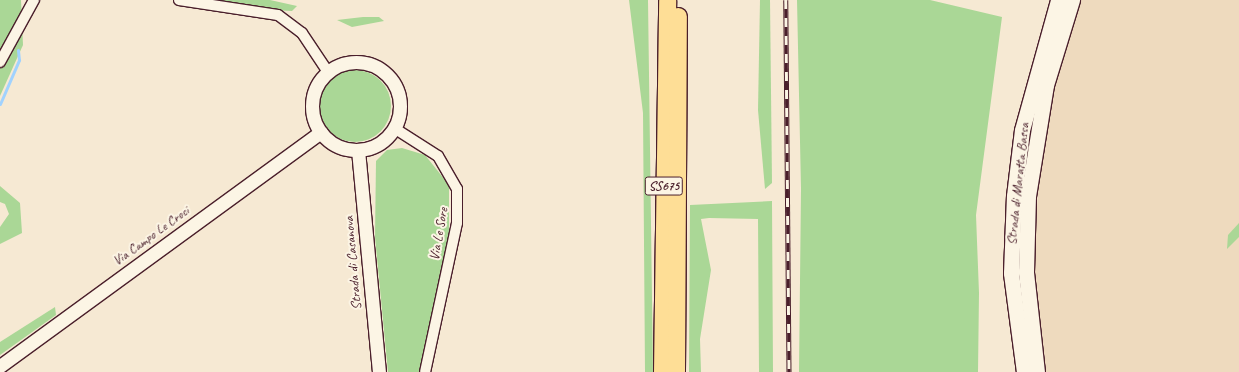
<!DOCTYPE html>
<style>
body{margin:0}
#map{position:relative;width:1239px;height:372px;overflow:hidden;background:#f6e9d3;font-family:Caveat,sans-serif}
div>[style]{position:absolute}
.built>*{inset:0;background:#eedabe}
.green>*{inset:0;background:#aad796}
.round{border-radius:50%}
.stream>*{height:3px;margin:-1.5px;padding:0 1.5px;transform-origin:1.5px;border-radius:1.5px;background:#a1d2fe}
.roads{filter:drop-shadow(1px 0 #4a1f2b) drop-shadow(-1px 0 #4a1f2b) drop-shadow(0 1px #4a1f2b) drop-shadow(0 -1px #4a1f2b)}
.minor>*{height:10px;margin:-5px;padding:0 5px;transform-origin:5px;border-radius:5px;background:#fcf5e5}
.tertiary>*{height:13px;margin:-6.5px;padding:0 6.5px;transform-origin:6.5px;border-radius:6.5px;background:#fcf5e5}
.tertiary>.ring{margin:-6.5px;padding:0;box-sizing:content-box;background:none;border:13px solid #fcf5e5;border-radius:50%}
.secondary>*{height:15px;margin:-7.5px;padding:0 7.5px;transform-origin:7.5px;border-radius:7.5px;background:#fcf5e5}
.trunk>*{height:17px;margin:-8.5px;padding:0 8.5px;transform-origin:8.5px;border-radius:8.5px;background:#fede96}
.rail>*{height:4.5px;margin-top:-2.25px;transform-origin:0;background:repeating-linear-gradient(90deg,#fcf5e5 0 9px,#4a1f2b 0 18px);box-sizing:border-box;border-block:1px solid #4a1f2b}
span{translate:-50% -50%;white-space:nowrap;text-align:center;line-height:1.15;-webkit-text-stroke:4px #fcf5e5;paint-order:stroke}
.shield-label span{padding:1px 3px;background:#fcf5e5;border:1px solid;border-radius:3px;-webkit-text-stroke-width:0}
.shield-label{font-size:13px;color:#4a1f2b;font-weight:700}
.street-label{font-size:14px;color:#4a1f2b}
</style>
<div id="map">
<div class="built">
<i style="clip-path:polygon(1078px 0,1239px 0,1239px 372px,1046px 372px,1034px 260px,1041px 139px)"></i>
</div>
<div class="green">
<i style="clip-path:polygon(0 0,21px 0,23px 45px,0 96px)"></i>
<i style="clip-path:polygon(206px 0,270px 0,297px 6px,292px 11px,271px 10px)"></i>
<i style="clip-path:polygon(629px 0,648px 0,653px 372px,645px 372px,643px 113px)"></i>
<i style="clip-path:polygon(760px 0,770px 0,772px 183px,765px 189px,758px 110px)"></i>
<i style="clip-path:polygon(797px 0,930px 0,1002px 17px,976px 215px,979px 293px,978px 372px,799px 372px,801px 189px)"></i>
<i style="clip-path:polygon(363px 17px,379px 17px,384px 21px,352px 27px,337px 20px)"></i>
<i class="round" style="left:319px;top:70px;width:72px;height:72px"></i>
<i style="clip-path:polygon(402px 148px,425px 155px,449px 185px,449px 234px,421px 372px,388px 372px,375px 237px,376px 161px,387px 150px)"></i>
<i style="clip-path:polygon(0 186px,20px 203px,22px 233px,0 244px,0 227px,9px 214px,5px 204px,0 202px)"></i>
<i style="clip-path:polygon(772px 201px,773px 372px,759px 372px,758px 219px,709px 218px,701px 219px,711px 270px,700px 339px,701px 372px,689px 372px,690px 205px)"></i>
<i style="clip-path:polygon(1239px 223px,1239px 237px,1227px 249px,1228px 235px)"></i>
<i style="clip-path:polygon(55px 307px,56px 315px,0 355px,0 342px)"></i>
</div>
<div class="stream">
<i style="left:0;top:104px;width:48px;rotate:-66.6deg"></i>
<i style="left:19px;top:60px;width:10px;rotate:-96deg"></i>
</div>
<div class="roads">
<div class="minor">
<i style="left:179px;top:0;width:100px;rotate:8.6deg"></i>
<i style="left:278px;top:15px;width:30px;rotate:37deg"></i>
<i style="left:302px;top:33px;width:47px;rotate:56.3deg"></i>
<i style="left:0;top:62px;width:71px;rotate:-61.3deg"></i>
<i style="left:394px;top:128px;width:52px;rotate:32.5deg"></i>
<i style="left:438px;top:156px;width:38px;rotate:60deg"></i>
<i style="left:457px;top:189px;width:34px;rotate:90deg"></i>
<i style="left:457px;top:223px;width:152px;rotate:102.1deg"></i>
</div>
<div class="tertiary">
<i class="ring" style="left:312px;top:62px;width:75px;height:75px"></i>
<i style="left:358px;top:150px;width:223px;rotate:84.6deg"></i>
<i style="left:0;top:366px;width:397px;rotate:-36.1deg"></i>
</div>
<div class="secondary">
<i style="left:1024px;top:372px;width:100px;rotate:-97.5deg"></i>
<i style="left:1011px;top:273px;width:77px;rotate:-87.8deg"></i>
<i style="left:1014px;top:196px;width:66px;rotate:-83.1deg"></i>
<i style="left:1022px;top:130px;width:135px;rotate:-74.5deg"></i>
<i style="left:1037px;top:372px;width:101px;rotate:-96.3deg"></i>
<i style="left:1026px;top:272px;width:76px;rotate:-88.5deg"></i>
<i style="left:1028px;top:196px;width:112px;rotate:-80.8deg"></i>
<i style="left:1046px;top:85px;width:89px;rotate:-73deg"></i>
</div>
<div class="trunk">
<i style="left:662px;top:372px;width:372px;rotate:-89.2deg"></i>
<i style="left:676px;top:372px;width:356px;rotate:-89.7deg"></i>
</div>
</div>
<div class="rail">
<i style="left:786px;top:0;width:372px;rotate:89.5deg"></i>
</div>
<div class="shield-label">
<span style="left:664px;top:186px">SS675</span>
</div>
<div class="street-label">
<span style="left:1018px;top:184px;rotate:-84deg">Strada di Maratta Bassa</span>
<span style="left:439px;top:234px;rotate:-80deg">Via Le Sore</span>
<span style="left:151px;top:236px;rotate:-36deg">Via Campo Le Croci</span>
<span style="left:353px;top:263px;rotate:-95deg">Strada di Casanova</span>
</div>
</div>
